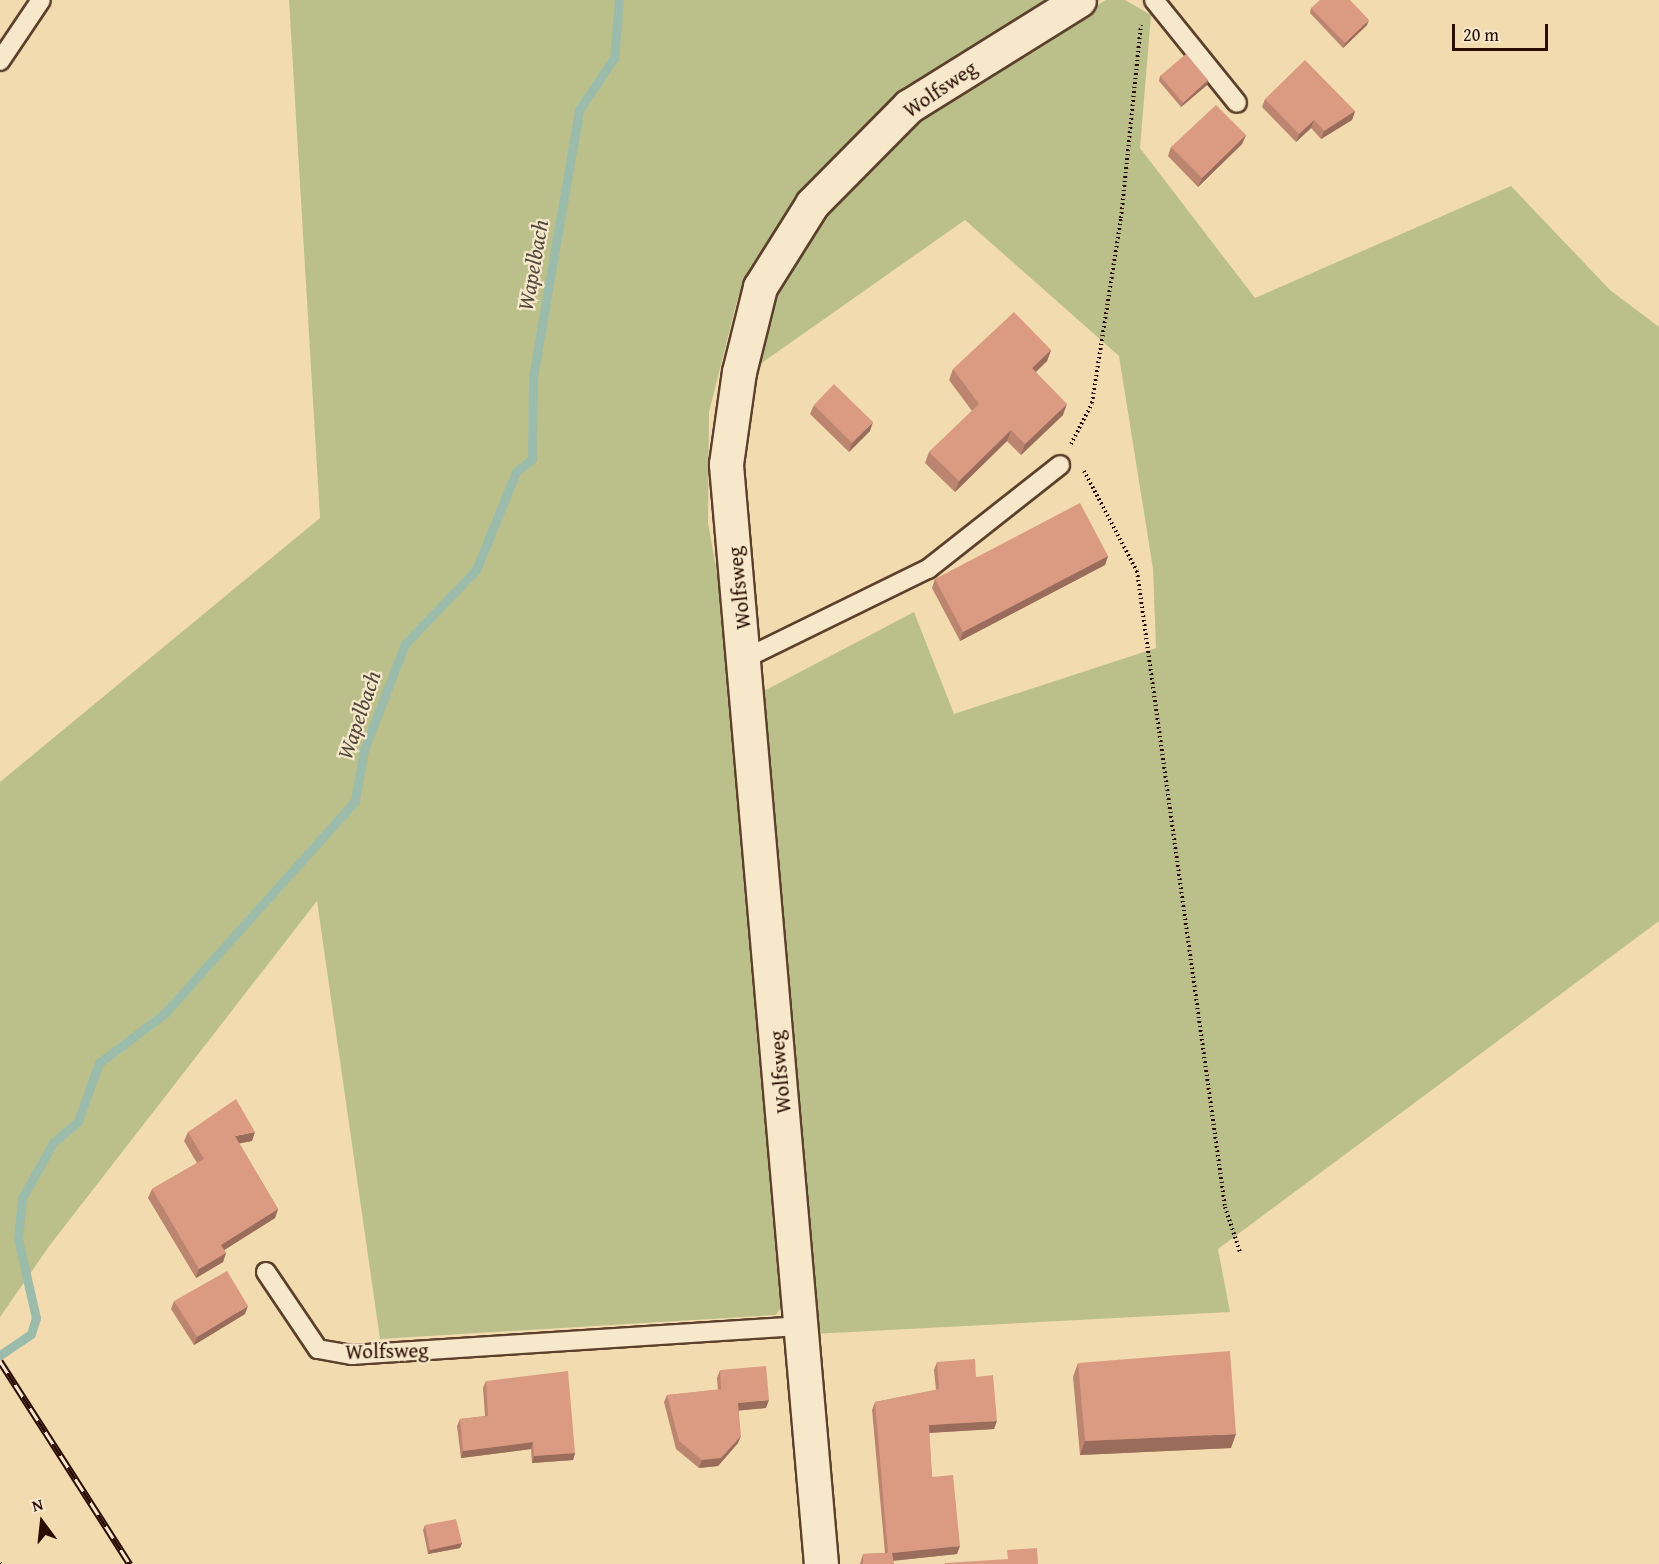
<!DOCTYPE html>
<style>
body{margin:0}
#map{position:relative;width:1659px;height:1564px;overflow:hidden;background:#f3dbb0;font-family:"Gentium Book Plus",serif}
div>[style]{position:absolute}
.green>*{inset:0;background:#bbc08b}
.stream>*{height:9px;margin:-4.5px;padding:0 4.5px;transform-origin:4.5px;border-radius:4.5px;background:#9bbbab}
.path>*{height:4px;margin-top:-2px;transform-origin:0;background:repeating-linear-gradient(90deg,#2a0c00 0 1.5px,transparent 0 4.5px)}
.roads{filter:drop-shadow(2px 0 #5c402c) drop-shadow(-2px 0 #5c402c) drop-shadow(0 2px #5c402c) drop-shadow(0 -2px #5c402c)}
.lane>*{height:18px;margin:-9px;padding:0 9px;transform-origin:9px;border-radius:9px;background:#f7e8cc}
.street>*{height:33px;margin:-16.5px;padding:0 16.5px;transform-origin:16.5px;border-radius:16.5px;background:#f7e8cc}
.rail>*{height:7px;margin-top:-3.5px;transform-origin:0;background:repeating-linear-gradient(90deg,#f7e8cc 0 14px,#2a0c00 0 28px);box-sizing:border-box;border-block:2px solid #2a0c00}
.wall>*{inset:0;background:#bb8570}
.shaded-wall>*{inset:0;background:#996c5b}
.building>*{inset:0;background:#da9b82}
span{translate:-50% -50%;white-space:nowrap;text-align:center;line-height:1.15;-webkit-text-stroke:4.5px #f7e8cc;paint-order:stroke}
.street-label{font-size:21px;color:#2a0c00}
.water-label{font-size:22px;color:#52493c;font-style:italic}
.north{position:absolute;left:12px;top:1492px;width:60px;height:60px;-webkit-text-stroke:4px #f7e8cc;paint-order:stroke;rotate:345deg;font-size:16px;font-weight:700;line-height:24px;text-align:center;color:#2a0c00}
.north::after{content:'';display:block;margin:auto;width:21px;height:27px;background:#2a0c00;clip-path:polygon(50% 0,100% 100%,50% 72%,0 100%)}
.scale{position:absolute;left:1452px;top:24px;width:96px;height:27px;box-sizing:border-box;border:3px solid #2a0c00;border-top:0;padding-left:8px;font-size:18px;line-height:21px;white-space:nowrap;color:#2a0c00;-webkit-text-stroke:4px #f7e8cc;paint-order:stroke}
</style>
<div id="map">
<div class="green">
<i style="clip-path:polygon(289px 0,1049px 0,784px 224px,738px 297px,709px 412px,708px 523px,728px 634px,787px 1298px,776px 1315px,380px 1339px,317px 901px,50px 1245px,0 1317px,0 782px,320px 518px)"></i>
<i style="clip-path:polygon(1106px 0,1125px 0,1151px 15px,1140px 148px,1255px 298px,1511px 186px,1610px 290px,1659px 327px,1659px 921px,1218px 1249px,1230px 1312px,813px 1334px,795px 1044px,760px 693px,914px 612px,954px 714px,1156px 648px,1153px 569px,1119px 356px,965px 220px,749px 372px,774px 291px,826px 208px,882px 148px,982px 75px)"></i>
</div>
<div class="stream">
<i style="left:0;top:1355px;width:37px;rotate:-34deg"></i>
<i style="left:31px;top:1334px;width:17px;rotate:-73deg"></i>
<i style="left:36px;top:1318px;width:81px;rotate:-102.8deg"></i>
<i style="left:18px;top:1239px;width:41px;rotate:-84.4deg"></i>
<i style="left:22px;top:1198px;width:63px;rotate:-60.6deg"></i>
<i style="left:53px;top:1143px;width:33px;rotate:-41deg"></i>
<i style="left:78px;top:1121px;width:62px;rotate:-70.1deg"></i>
<i style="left:99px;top:1063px;width:83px;rotate:-37.1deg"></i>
<i style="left:165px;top:1013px;width:285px;rotate:-48.1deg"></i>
<i style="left:355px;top:801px;width:52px;rotate:-80deg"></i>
<i style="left:364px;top:750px;width:114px;rotate:-68.9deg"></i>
<i style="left:405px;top:644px;width:103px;rotate:-46.2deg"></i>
<i style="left:476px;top:570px;width:106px;rotate:-67.8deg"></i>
<i style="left:516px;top:472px;width:21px;rotate:-39deg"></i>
<i style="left:532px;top:459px;width:82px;rotate:-89.3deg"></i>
<i style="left:533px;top:377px;width:271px;rotate:-80.2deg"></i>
<i style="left:579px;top:110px;width:63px;rotate:-56.1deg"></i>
<i style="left:614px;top:58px;width:58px;rotate:-85.1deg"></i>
</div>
<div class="path">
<i style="left:1071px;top:444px;width:46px;rotate:-62.9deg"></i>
<i style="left:1092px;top:403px;width:187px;rotate:-81.1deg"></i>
<i style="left:1121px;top:218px;width:194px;rotate:-84.1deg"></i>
<i style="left:1084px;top:471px;width:113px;rotate:62.1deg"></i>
<i style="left:1137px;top:571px;width:642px;rotate:82.12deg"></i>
<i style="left:1225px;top:1207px;width:47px;rotate:71.6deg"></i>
<i style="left:0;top:1563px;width:1px;rotate:45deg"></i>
</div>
<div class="roads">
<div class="lane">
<i style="left:1154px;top:0;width:132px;rotate:51.1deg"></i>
<i style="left:0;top:61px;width:73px;rotate:-56.1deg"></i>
<i style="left:746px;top:658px;width:203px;rotate:-26.1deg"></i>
<i style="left:928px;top:569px;width:168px;rotate:-38.2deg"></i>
<i style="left:266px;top:1272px;width:93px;rotate:56deg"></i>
<i style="left:318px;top:1349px;width:35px;rotate:10deg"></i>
<i style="left:352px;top:1355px;width:450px;rotate:-3.7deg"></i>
</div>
<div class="street">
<i style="left:821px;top:1564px;width:1104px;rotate:-94.94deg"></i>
<i style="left:726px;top:464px;width:93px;rotate:-82deg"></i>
<i style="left:739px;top:372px;width:88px;rotate:-76.1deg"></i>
<i style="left:760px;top:287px;width:98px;rotate:-57.9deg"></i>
<i style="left:812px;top:204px;width:138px;rotate:-45.3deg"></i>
<i style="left:909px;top:106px;width:200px;rotate:-31.9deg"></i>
</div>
</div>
<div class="rail">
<i style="left:0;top:1361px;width:241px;rotate:57.4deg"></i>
</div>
<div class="wall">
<i style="clip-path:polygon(1311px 8px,1367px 25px,1343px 48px,1310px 13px)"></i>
<i style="clip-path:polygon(1160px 76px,1208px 80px,1207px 85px,1181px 107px,1159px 81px)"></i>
<i style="clip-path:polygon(1265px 99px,1355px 111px,1352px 120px,1321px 139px,1311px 128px,1296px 142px,1262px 107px)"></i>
<i style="clip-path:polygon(1246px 135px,1242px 144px,1198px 187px,1168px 156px,1171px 147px)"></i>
<i style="clip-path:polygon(1051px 350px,1047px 361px,1036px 372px,1063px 415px,1021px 455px,1007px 441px,955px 492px,925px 463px,929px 452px,972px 411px,949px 380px,953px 369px)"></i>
<i style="clip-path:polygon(814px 405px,870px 431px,849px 452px,810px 414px)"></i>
<i style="clip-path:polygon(1108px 556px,1105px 565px,960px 641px,932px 588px,935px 579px)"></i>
<i style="clip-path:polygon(188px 1132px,252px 1141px,239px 1143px,278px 1209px,275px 1218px,224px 1250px,226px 1253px,223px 1262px,196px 1278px,148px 1198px,152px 1189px,197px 1163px,184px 1141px)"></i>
<i style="clip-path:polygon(174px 1301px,245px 1314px,194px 1345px,171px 1309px)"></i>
<i style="clip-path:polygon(937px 1362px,976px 1377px,994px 1429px,929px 1433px,932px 1477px,957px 1554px,893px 1561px,894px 1564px,860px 1564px,863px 1554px,885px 1553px,872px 1410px,875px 1402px,936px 1390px,934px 1370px)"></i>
<i style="clip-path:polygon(1078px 1363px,1231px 1448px,1080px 1455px,1073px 1377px)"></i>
<i style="clip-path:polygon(720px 1370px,766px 1408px,739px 1410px,738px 1443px,718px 1466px,699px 1468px,676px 1449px,664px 1402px,667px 1395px,718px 1390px,717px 1378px)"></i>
<i style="clip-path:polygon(486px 1381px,575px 1453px,573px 1460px,532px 1463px,531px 1449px,461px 1458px,457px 1426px,460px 1419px,485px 1416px,483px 1388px)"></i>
<i style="clip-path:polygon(425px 1525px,462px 1543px,460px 1548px,428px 1554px,423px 1530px)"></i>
</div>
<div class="shaded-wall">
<i style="clip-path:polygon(1369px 20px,1367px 25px,1343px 48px,1345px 43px)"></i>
<i style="clip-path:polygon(1208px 80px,1207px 85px,1181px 107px,1183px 103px)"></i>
<i style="clip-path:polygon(1355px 111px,1352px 120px,1321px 139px,1324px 131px)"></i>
<i style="clip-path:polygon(1314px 120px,1311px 128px,1296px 142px,1299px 134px)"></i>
<i style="clip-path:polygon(1246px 135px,1242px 144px,1198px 187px,1202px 178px)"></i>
<i style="clip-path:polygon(1051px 350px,1047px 361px,1028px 379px,1032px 368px)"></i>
<i style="clip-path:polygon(1067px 404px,1063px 415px,1021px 455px,1025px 444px)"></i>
<i style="clip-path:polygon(873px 422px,870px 431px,849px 452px,852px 443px)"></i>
<i style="clip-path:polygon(1011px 430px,1007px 441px,955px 492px,959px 481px)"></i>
<i style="clip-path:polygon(1108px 556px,1105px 565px,960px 641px,963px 632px)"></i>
<i style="clip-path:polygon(255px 1132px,252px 1141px,232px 1145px,235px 1136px)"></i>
<i style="clip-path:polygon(278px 1209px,275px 1218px,218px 1254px,221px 1245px)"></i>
<i style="clip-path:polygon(226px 1253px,223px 1262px,196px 1278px,199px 1269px)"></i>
<i style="clip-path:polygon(248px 1306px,245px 1314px,194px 1345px,197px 1337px)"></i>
<i style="clip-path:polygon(769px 1400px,766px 1408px,735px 1411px,738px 1403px)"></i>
<i style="clip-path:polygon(997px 1421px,994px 1429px,926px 1433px,929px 1425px)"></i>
<i style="clip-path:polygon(1236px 1434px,1231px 1448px,1080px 1455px,1085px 1441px)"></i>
<i style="clip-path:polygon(741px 1436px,738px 1443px,718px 1466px,699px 1468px,702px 1460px)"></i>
<i style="clip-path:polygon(533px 1442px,531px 1449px,461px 1458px,463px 1451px)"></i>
<i style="clip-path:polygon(575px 1453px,573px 1460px,532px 1463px,534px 1456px)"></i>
<i style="clip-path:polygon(462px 1543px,460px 1548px,428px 1554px,430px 1550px)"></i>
<i style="clip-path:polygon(960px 1546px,957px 1554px,889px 1561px,892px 1553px)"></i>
</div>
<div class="building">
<i style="clip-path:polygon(1320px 0,1350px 0,1369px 20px,1345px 43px,1311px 8px)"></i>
<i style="clip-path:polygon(1186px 54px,1208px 80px,1183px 103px,1160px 76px)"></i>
<i style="clip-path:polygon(1305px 60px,1355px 111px,1324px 131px,1314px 120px,1299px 134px,1265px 99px)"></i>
<i style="clip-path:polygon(1216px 105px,1246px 135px,1202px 178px,1171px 147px)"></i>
<i style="clip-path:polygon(1014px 312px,1051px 350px,1032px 368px,1067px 404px,1025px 444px,1011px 430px,959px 481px,929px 452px,979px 404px,953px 369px)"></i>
<i style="clip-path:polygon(834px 384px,873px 422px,852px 443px,814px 405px)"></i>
<i style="clip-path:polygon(1080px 503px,1108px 556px,963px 632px,935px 579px)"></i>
<i style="clip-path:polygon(236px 1099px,255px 1132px,235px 1136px,278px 1209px,221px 1245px,226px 1253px,199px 1269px,152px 1189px,204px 1159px,188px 1132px)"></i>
<i style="clip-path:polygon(227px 1271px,248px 1306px,197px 1337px,174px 1301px)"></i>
<i style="clip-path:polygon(1230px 1351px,1236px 1434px,1085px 1441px,1078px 1363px)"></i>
<i style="clip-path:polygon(975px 1359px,976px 1377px,993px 1375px,997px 1421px,929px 1425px,932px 1477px,953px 1475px,960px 1546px,892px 1553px,894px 1564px,863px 1564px,863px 1554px,888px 1553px,875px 1402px,939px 1389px,937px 1362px)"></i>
<i style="clip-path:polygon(766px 1366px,769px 1400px,738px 1403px,741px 1436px,721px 1458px,702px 1460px,679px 1441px,667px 1395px,721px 1389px,720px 1370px)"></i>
<i style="clip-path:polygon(568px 1371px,575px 1453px,534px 1456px,533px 1442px,463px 1451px,460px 1419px,488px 1416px,486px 1381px)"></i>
<i style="clip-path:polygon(456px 1519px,462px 1543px,430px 1550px,425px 1525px)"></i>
<i style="clip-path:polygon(1037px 1548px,1038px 1564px,945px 1564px,945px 1563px,1008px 1559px,1007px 1550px)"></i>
</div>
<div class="street-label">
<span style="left:940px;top:89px;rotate:-34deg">Wolfsweg</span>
<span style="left:739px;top:588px;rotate:-96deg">Wolfsweg</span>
<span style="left:780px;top:1072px;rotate:-95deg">Wolfsweg</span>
<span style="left:387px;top:1351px;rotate:-1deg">Wolfsweg</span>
</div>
<div class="water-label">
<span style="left:533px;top:265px;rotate:-80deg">Wapelbach</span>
<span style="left:359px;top:715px;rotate:-71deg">Wapelbach</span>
</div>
<div class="north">N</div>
<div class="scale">20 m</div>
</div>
